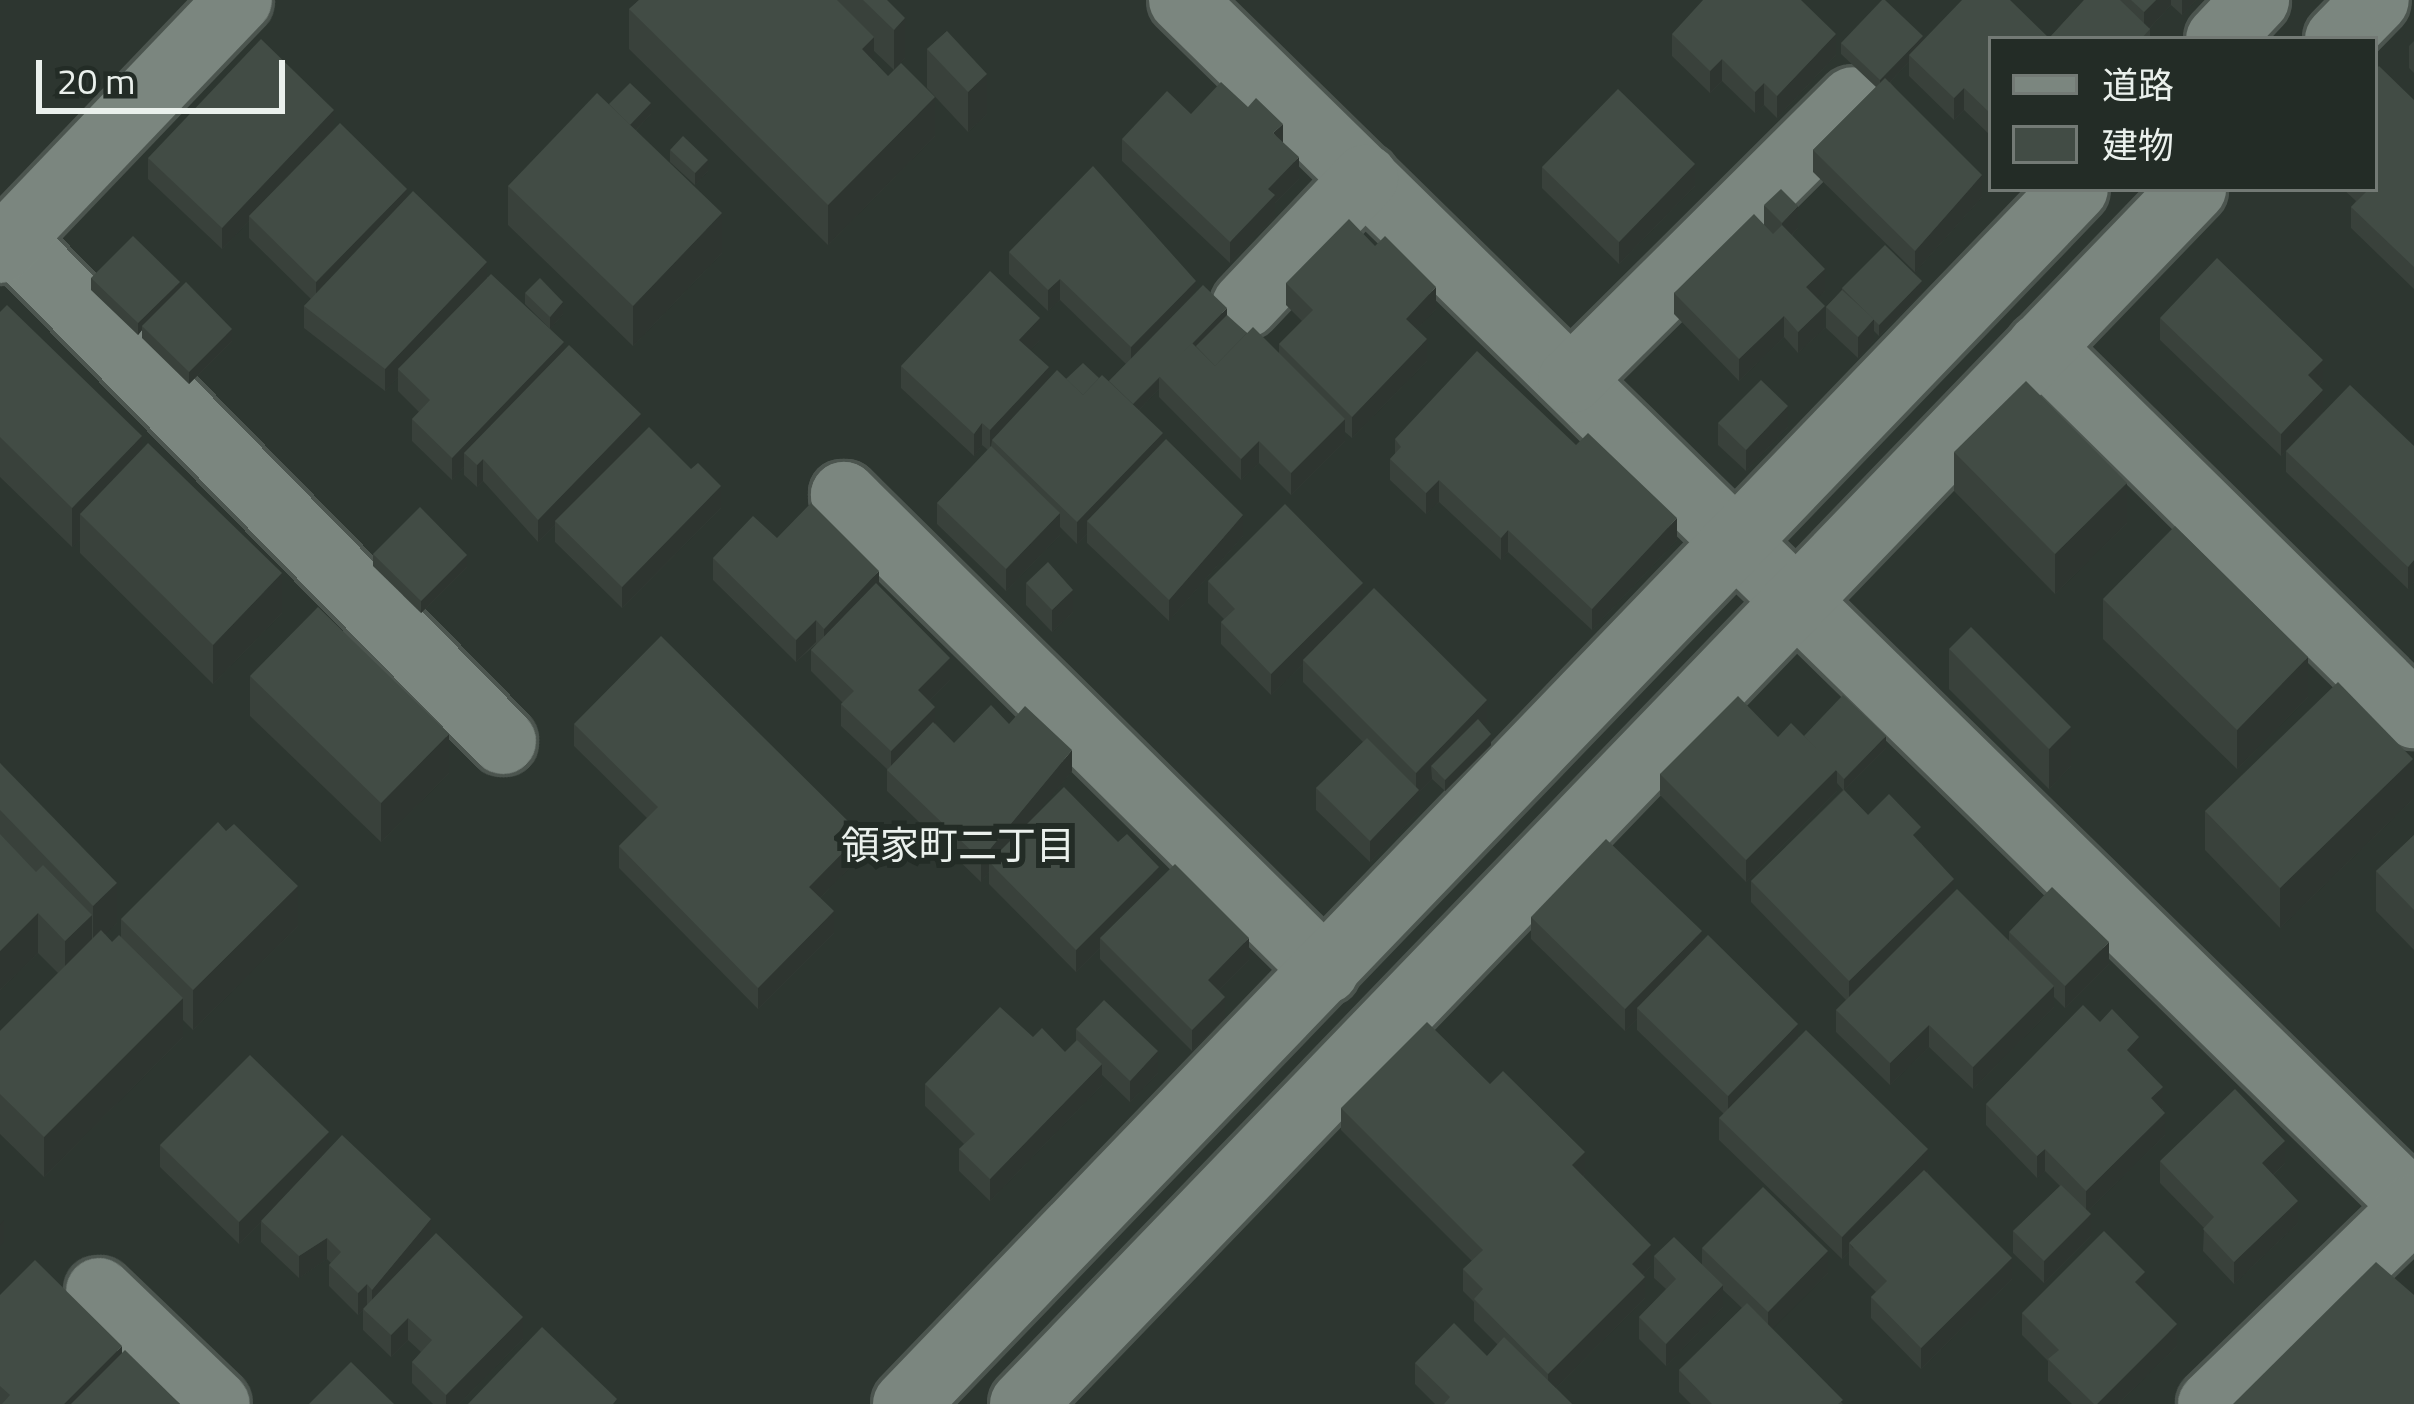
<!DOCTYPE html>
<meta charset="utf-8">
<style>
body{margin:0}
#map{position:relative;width:2414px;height:1404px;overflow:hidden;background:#2d3630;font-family:"Titillium Web","Noto Sans JP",sans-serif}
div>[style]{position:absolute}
.roads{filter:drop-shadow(3px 0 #4c554f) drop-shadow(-3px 0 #4c554f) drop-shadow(0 3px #4c554f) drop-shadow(0 -3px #4c554f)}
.minor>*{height:66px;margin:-33px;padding:0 33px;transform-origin:33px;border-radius:33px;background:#7b867f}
.wall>*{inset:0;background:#39413b}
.shaded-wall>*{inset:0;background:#2e3530}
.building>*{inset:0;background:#424c45}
span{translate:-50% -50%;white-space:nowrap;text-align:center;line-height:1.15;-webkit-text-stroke:12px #232c26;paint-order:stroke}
.neighbourhood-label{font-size:39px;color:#eaf0ec}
.legend{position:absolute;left:1988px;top:36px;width:390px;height:156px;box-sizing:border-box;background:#232c26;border:3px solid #737a75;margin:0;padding:15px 21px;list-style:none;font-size:36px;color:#eaf0ec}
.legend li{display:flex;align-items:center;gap:24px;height:60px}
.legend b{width:60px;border:3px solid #737a75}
.scale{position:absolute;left:36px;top:60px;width:249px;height:54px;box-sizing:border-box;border:6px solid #eaf0ec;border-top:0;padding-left:15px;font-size:36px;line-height:42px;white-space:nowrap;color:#eaf0ec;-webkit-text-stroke:9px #232c26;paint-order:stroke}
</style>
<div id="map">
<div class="roads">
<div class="minor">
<i style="left:1182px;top:0;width:1723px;rotate:44.37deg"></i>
<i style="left:2219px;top:39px;width:54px;rotate:-46.5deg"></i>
<i style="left:2338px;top:39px;width:54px;rotate:-45.7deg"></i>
<i style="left:11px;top:239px;width:703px;rotate:45.58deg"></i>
<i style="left:0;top:250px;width:346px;rotate:-46.3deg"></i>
<i style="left:1245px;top:305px;width:175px;rotate:-46.6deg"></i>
<i style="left:2040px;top:347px;width:525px;rotate:44.54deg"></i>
<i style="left:1571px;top:380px;width:397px;rotate:-44.8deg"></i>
<i style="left:853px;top:504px;width:13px;rotate:-135deg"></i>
<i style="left:844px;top:495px;width:677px;rotate:44.64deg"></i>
<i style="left:99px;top:1291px;width:163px;rotate:43.8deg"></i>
<i style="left:906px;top:1404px;width:1686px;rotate:-46.11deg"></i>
<i style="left:1023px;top:1404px;width:1687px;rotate:-46.08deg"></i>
<i style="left:2211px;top:1404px;width:283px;rotate:-44.1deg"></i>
</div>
</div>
<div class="wall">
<i style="clip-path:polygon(639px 0,887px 0,905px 58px,894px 70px,874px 51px,874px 61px,935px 136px,828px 245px,629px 49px,629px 9px)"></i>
<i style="clip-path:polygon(2084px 0,2196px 0,2182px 15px,2171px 5px,2150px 28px,2150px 39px,2051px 39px,2051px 36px)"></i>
<i style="clip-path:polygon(947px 31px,987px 114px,968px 132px,927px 88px,927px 49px)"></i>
<i style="clip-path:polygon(1672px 34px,1836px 55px,1777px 118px,1764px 105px,1755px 113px,1722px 81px,1710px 93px,1672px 56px)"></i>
<i style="clip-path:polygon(1991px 39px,1991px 136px,1964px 110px,1954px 120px,1909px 76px,1909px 62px,1890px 82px,1982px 197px,1915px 272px,1813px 172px,1813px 150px,1876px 87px,1841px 54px,1841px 43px)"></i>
<i style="clip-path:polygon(2414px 41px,2414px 73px,2409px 68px,2409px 46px)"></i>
<i style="clip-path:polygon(2414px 100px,2414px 289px,2351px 228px,2351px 207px,2356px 201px,2343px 189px,2375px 189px)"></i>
<i style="clip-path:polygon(609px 104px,651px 114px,636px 130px,722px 253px,633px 346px,508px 225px,508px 186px)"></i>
<i style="clip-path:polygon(1191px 114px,1283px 143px,1299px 179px,1275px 203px,1275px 217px,1230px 263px,1122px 161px,1122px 139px)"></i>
<i style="clip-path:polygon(334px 129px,564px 351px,641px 435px,721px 508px,622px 608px,555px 542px,555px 525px,538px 542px,483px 481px,477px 487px,464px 475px,464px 467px,452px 480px,412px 441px,412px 419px,419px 412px,398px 391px,398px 377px,385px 391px,304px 328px,304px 306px,311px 299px,249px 238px,249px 221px,222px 249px,148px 179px,148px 158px)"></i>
<i style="clip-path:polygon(670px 150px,708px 171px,695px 185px,670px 162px)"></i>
<i style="clip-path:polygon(1542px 167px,1695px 186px,1619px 264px,1542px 188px)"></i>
<i style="clip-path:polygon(1764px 205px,1798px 228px,1792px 235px,1825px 291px,1817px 298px,1825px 328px,1798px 353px,1784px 337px,1739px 381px,1674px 314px,1674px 293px,1764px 225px)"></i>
<i style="clip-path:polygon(1009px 252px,1196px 292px,1247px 333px,1279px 353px,1279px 344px,1302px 321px,1286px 305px,1286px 283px,1436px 309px,1417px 329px,1427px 361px,1352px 438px,1345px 432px,1345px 441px,1291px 495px,1259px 463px,1241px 480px,1159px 397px,1159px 389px,1139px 410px,1163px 443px,1243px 536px,1169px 621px,1087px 543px,1087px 534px,1077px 544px,1060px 527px,1060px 535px,1006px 591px,937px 524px,937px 503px,988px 450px,982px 445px,974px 456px,901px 388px,901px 366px,1040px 340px,1030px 350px,1049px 379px,1099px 378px,1109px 381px,1126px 364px,1060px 300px,1048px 311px,1009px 274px)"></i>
<i style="clip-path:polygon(91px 278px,180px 288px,232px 341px,189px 384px,142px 338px,142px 330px,138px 335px,91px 290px)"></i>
<i style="clip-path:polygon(1842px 288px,1922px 293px,1879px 336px,1874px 331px,1874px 341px,1858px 358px,1826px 328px,1826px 307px,1842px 290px)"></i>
<i style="clip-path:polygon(525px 293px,563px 314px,550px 329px,525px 304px)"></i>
<i style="clip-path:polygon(0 312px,142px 449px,282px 613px,213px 684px,80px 553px,80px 540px,72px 547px,0 477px)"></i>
<i style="clip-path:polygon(2160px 318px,2323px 381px,2319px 386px,2323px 412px,2281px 456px,2160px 340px)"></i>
<i style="clip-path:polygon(1718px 423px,1788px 427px,1746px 471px,1718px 445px)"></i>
<i style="clip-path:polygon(1395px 439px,1677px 540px,1592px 630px,1508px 552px,1501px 560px,1439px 502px,1426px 514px,1390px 480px,1390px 459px,1395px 454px)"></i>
<i style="clip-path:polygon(2414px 446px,2414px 582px,2408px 589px,2286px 472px,2286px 451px)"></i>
<i style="clip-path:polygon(1954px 452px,2127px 523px,2055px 594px,1954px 491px)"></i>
<i style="clip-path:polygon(777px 538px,879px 587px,950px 680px,929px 701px,935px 723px,954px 743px,1009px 724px,1072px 771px,1035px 816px,1118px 842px,1249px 960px,1219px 990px,1225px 1018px,1192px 1051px,1100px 959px,1100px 948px,1076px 972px,989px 884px,989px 872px,981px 882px,887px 791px,887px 769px,841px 726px,841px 704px,843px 703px,811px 671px,811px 650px,817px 643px,796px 662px,713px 580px,713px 558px)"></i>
<i style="clip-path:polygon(373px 554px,467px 567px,421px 613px,373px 566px)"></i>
<i style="clip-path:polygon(1208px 581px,1363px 600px,1487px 722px,1483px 725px,1491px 745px,1445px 791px,1432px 779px,1419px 792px,1419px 812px,1370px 862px,1316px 810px,1316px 788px,1363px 742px,1303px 682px,1303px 664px,1271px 695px,1221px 644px,1221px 622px,1224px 619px,1208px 603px)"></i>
<i style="clip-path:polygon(1026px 583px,1073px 612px,1052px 632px,1026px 605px)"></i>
<i style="clip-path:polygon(2103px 599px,2308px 697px,2237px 769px,2103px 639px)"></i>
<i style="clip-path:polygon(1949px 649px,2071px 766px,2049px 789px,1949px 689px)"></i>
<i style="clip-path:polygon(250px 676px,449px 773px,381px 842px,250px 716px)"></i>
<i style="clip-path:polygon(574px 724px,861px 856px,820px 898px,834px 933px,758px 1009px,619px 868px,619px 846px,647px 818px,574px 746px)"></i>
<i style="clip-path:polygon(1804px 736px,1886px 748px,1844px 790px,1868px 815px,1921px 843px,1954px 892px,2009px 941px,2009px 932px,2109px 964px,2065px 1008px,2054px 997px,2054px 1007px,1973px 1089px,1929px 1047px,1890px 1085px,1836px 1032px,1836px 1010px,1846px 1000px,1751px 902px,1751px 881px,1843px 790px,1837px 783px,1837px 791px,1746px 882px,1660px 795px,1660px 774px,1778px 737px)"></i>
<i style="clip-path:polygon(0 763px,117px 923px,105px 934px,112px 942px,121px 937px,121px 919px,298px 926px,193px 1030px,183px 1020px,183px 1037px,44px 1177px,0 1134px,0 1031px,58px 973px,38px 953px,0 990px)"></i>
<i style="clip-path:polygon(2413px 799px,2280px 928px,2205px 850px,2205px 811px)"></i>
<i style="clip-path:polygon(2414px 835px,2414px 950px,2376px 911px,2376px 871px)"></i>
<i style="clip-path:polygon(1531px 917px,1702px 941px,1798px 1037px,1928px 1171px,1927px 1172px,2012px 1279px,1921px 1369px,1871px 1318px,1871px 1297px,1876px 1292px,1849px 1265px,1849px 1252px,1842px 1259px,1719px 1140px,1719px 1118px,1724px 1114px,1637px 1030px,1637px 1019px,1625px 1031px,1531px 939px)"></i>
<i style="clip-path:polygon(1076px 1029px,1158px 1073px,1130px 1102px,1102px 1075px,1102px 1085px,990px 1201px,959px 1171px,959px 1149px,964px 1144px,925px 1106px,925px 1084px,1033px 1037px,1065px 1052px,1076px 1041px)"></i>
<i style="clip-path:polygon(2139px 1059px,2137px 1060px,2163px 1108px,2162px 1110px,2165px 1135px,2088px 1211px,2091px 1236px,2044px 1283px,2013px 1253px,2013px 1231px,2060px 1186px,2045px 1171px,2037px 1178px,1986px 1125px,1986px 1104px)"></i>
<i style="clip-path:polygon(1341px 1108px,1585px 1174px,1583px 1176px,1651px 1266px,1643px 1275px,1645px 1298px,1556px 1388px,1572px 1404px,1435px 1404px,1415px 1384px,1415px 1363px,1487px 1356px,1498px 1345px,1474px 1321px,1474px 1302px,1463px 1291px,1463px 1269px,1472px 1261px,1341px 1130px)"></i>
<i style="clip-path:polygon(160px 1145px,329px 1150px,431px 1239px,523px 1339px,459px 1404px,433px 1404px,412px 1383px,412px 1362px,421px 1352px,408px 1340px,391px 1357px,363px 1330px,363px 1310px,358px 1315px,329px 1286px,329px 1265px,331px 1263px,327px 1259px,299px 1278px,261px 1242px,261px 1222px,239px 1244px,160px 1167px)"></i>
<i style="clip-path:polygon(2160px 1161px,2285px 1163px,2273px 1175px,2298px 1223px,2234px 1284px,2203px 1251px,2204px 1228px,2160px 1183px)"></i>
<i style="clip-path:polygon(1702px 1248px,1828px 1273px,1772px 1329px,1843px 1404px,1691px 1404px,1679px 1392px,1679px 1370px,1742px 1308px,1723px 1290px,1723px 1307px,1666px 1366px,1639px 1339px,1639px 1317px,1666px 1289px,1654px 1278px,1654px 1256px,1702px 1265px)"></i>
<i style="clip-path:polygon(2145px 1292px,2177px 1346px,2118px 1404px,2072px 1404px,2048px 1381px,2048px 1361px,2022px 1335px,2022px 1313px)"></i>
<i style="clip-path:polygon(0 1295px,122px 1353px,180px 1404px,0 1404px)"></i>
</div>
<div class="shaded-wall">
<i style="clip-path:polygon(2156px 0,2171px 0,2171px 5px,2144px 34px,2144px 12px)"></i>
<i style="clip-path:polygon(2182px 0,2196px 0,2182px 15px)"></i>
<i style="clip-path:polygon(905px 18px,905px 58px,894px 70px,894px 30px)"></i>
<i style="clip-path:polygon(1836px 34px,1836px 55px,1777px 118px,1777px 96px)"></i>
<i style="clip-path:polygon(1923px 36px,1923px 48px,1909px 55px,1909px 62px,1880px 92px,1880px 80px)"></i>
<i style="clip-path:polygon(874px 37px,874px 77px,862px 49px)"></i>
<i style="clip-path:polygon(1722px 59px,1722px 81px,1710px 93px,1710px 71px)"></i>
<i style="clip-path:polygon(987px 74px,987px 114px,968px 132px,968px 92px)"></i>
<i style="clip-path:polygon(1764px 83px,1764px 105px,1755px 113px,1755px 92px)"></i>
<i style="clip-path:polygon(1964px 88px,1964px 110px,1954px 120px,1954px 98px)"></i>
<i style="clip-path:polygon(935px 97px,935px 136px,828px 245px,828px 205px)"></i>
<i style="clip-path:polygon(651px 103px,651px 114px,625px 141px,625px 129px)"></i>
<i style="clip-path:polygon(334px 110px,334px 132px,249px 216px,249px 221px,222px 249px,222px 228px)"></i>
<i style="clip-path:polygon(1283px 124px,1283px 145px,1273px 133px)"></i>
<i style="clip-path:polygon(1299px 157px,1299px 179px,1275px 203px,1275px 217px,1230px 263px,1230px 242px,1268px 189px)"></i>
<i style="clip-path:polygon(708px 160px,708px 171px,695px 185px,695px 173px)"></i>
<i style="clip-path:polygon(1695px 164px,1695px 186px,1619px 264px,1619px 242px)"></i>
<i style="clip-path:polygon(1982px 175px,1982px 197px,1915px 272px,1915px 251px)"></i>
<i style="clip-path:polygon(407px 189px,407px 211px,316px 304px,316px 282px)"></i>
<i style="clip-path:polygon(1798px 206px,1798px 228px,1782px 245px,1782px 223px)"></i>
<i style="clip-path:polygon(722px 213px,722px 253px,633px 346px,633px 306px)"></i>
<i style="clip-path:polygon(487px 262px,487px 283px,398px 369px,398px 377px,385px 391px,385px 369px)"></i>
<i style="clip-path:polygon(1825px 269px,1825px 291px,1806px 309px,1806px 287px)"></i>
<i style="clip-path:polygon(1060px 279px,1060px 300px,1048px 311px,1048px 290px)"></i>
<i style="clip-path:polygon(1196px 281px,1196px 303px,1131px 369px,1131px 347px)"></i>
<i style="clip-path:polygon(1922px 281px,1922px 293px,1879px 336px,1879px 325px)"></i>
<i style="clip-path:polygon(180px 282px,180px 293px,142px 326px,142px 330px,138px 335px,138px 323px)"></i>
<i style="clip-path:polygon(1436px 287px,1436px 309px,1406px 341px,1406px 319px)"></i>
<i style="clip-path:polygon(563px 302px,563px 314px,550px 329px,550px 317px)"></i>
<i style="clip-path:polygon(1825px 306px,1825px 328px,1798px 353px,1798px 332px)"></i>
<i style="clip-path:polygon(1227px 308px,1227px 320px,1160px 377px)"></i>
<i style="clip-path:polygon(1784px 316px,1784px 337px,1739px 381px,1739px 359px)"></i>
<i style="clip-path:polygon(1040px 318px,1040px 340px,1019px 362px,1019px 340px)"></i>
<i style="clip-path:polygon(1874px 319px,1874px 341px,1858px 358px,1858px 337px)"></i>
<i style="clip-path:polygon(232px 329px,232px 341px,189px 384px,189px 372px)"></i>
<i style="clip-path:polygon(1427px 339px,1427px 361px,1352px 438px,1352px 417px)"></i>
<i style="clip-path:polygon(564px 342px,564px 364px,464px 453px,464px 467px,452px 480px,452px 458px)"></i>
<i style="clip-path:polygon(2323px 360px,2323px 381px,2308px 397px,2308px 375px)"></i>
<i style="clip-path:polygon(1049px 367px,1049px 388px,992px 440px,990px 452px,990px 430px)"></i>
<i style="clip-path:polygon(1159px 378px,1159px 389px,1132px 417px,1132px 405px)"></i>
<i style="clip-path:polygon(2323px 390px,2323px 412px,2281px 456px,2281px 434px)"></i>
<i style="clip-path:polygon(1788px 406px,1788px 427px,1746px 471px,1746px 450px)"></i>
<i style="clip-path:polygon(641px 414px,641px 436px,555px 521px,555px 525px,538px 542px,538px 520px)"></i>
<i style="clip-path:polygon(1345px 419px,1345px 441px,1291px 495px,1291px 473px)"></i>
<i style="clip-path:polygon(982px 423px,982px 445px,974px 456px,974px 434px)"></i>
<i style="clip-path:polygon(1163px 433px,1163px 455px,1087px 521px,1087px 534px,1077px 544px,1077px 522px)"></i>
<i style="clip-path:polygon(142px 436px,142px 476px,80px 514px,80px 540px,72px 547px,72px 508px)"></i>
<i style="clip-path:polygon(1259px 441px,1259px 463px,1241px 480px,1241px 459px)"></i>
<i style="clip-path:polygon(483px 459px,483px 481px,477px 487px,477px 465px)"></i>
<i style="clip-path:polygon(1439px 480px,1439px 502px,1426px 514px,1426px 493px)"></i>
<i style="clip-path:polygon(2127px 483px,2127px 523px,2055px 594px,2055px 554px)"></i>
<i style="clip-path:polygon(721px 486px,721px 508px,622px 608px,622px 587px)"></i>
<i style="clip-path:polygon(1060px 513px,1060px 535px,1006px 591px,1006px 569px)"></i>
<i style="clip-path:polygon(1243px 515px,1243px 536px,1169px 621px,1169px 600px)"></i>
<i style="clip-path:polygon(1677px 518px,1677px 540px,1592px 630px,1592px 609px)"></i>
<i style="clip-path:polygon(1508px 530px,1508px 552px,1501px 560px,1501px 538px)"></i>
<i style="clip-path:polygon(467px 555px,467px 567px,421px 613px,421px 601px)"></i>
<i style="clip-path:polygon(2414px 560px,2414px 582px,2408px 589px,2408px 567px)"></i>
<i style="clip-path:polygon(879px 571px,879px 593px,824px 651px,824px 629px)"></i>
<i style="clip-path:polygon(282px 573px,282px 613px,213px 684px,213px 645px)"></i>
<i style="clip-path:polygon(1363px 583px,1363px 605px,1303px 660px,1303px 664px,1271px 695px,1271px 674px)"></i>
<i style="clip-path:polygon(1073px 590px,1073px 612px,1052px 632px,1052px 610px)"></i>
<i style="clip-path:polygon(816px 620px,816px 642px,796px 662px,796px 640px)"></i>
<i style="clip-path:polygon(2308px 657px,2308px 697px,2237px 769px,2237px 730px)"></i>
<i style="clip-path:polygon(950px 658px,950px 680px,918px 712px,918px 690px)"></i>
<i style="clip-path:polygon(1487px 700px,1487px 722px,1438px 773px,1431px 766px,1432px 779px,1419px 792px,1419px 812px,1370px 862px,1370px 841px,1416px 793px,1416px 773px)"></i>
<i style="clip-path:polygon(935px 707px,935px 729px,891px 773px,891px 751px)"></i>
<i style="clip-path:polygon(2071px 727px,2071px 766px,2049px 789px,2049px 749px)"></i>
<i style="clip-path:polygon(449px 734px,449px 773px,381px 842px,381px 803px)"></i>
<i style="clip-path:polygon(1491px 734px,1491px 745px,1445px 791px,1445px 780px)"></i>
<i style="clip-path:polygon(1886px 736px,1886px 748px,1844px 790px,1844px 779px)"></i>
<i style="clip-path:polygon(1072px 750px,1072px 771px,994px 867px,989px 862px,989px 872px,981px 882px,981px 860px)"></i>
<i style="clip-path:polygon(2413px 759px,2413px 799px,2280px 928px,2280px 888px)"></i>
<i style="clip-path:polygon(1837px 769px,1837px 791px,1746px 882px,1746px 860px)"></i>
<i style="clip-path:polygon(861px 834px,861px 856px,809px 909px,809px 887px)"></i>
<i style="clip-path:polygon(1159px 867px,1159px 889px,1100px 938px,1100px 948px,1076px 972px,1076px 950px)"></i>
<i style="clip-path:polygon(1954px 879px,1954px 901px,1849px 1003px,1849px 981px)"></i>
<i style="clip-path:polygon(117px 883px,117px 923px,93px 946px,93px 906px)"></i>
<i style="clip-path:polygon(298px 886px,298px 926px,193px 1030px,193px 990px)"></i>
<i style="clip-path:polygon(834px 911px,834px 933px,758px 1009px,758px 988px)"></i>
<i style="clip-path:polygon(38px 913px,38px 953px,0 990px,0 951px)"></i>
<i style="clip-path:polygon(92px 915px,92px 955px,65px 981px,65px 941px)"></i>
<i style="clip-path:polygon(1702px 931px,1702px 953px,1637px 1008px,1637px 1019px,1625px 1031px,1625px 1009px)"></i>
<i style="clip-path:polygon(1249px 938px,1249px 960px,1208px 1001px,1208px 980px)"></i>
<i style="clip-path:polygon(2109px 942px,2109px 964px,2065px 1008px,2065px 986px)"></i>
<i style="clip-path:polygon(2054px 986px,2054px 1007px,1973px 1089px,1973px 1067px)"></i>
<i style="clip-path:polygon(1225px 997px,1225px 1018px,1192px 1051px,1192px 1030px)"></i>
<i style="clip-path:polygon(183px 998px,183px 1037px,44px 1177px,44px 1137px)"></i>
<i style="clip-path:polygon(1798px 1024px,1798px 1046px,1728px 1118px,1728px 1096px)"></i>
<i style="clip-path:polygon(1929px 1025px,1929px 1047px,1890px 1085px,1890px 1063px)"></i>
<i style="clip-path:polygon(2139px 1037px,2139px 1059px,2127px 1071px,2127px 1050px)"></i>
<i style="clip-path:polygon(1158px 1051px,1158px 1073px,1130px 1102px,1130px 1081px)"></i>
<i style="clip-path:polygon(1102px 1064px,1102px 1085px,990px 1201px,990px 1179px)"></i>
<i style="clip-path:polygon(2163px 1087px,2163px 1108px,2151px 1119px,2151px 1098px)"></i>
<i style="clip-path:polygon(2165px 1113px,2165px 1135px,2086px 1213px,2086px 1191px)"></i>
<i style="clip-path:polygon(329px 1132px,329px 1154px,239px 1244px,239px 1222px)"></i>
<i style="clip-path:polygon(2285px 1141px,2285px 1163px,2262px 1185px,2262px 1163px)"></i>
<i style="clip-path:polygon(1928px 1149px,1928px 1171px,1853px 1248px,1849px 1243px,1849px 1252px,1842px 1259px,1842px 1237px)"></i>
<i style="clip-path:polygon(2045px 1149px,2045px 1171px,2037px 1178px,2037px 1156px)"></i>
<i style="clip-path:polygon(1585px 1152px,1585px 1174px,1572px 1187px,1572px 1165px)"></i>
<i style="clip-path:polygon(2298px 1201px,2298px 1223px,2234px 1284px,2234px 1262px)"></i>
<i style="clip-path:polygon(2091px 1214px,2091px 1236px,2044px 1283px,2044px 1261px)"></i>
<i style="clip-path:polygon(431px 1219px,431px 1240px,372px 1312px,372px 1290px)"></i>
<i style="clip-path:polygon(4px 1220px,4px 1242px,0 1246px,0 1225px)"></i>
<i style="clip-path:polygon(327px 1238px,327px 1259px,299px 1278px,299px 1256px)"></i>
<i style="clip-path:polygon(1651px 1245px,1651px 1266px,1632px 1286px,1632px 1264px)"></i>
<i style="clip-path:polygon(1828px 1251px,1828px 1273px,1768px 1334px,1768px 1312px)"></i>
<i style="clip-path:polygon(2012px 1258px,2012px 1279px,1921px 1369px,1921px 1348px)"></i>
<i style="clip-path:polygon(2145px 1272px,2145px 1294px,2135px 1282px)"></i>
<i style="clip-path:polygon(1645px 1277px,1645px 1298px,1548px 1396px,1548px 1374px)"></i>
<i style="clip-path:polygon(367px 1284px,367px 1306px,358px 1315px,358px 1293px)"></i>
<i style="clip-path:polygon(1723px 1285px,1723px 1307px,1666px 1366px,1666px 1344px)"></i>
<i style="clip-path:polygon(523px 1317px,523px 1339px,459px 1404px,446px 1404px,446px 1395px)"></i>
<i style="clip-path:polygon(408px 1318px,408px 1340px,391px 1357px,391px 1335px)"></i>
<i style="clip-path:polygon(2177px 1324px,2177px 1346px,2118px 1404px,2097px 1404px)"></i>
<i style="clip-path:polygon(122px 1346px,122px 1368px,86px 1404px,64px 1404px)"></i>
</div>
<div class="building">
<i style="clip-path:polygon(639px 0,837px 0,874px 37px,862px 49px,888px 76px,901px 63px,935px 97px,828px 205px,629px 9px)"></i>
<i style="clip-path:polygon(863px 0,887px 0,905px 18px,894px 30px)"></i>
<i style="clip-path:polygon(1703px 0,1801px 0,1836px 34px,1777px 96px,1764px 83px,1755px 92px,1722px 59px,1710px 71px,1672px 34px)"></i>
<i style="clip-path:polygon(1882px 0,1885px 0,1923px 36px,1880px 80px,1841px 43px)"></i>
<i style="clip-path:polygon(1962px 0,2010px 0,2050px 39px,1991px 39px,1991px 114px,1964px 88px,1954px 98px,1909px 55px)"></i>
<i style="clip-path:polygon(2084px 0,2120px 0,2150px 29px,2141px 39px,2054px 39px,2051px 36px)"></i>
<i style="clip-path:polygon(2131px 0,2156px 0,2144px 12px)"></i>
<i style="clip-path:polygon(947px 31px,987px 74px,968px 92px,927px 49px)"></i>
<i style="clip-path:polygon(261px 39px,334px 110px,222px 228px,148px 158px)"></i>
<i style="clip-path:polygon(2379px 66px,2414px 100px,2414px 267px,2351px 207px,2368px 190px,2367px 189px,2375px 189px,2375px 70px)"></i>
<i style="clip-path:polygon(1885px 78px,1982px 175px,1915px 251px,1813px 150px)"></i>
<i style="clip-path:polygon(1221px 82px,1248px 107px,1256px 98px,1283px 124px,1273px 133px,1299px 157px,1268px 189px,1275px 195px,1230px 242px,1122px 139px,1167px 91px,1191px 114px)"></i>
<i style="clip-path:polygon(630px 83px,651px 103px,630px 125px,609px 104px)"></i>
<i style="clip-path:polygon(1618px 89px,1695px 164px,1619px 242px,1542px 167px)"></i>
<i style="clip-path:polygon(597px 93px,722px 213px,633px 306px,508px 186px)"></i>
<i style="clip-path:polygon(340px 123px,407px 189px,316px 282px,249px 216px)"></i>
<i style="clip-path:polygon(683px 136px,708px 160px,695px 173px,670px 150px)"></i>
<i style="clip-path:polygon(1093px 166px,1196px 281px,1131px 347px,1060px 279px,1048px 290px,1009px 252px)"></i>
<i style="clip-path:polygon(1781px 189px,1798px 206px,1782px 223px,1764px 205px)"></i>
<i style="clip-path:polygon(413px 191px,487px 262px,385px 369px,304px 306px)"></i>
<i style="clip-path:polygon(1754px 214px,1773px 234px,1782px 225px,1825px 269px,1806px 287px,1825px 306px,1798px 332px,1784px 316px,1739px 359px,1674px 293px)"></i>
<i style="clip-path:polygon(1349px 219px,1375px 246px,1385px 236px,1436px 287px,1406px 319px,1427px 339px,1352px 417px,1279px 344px,1313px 310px,1286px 283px)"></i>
<i style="clip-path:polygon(133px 236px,180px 282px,138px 323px,91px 278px)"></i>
<i style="clip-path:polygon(1885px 245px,1922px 281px,1879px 325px,1842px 288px)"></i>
<i style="clip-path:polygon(2217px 258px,2323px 360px,2308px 375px,2323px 390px,2281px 434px,2160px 318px)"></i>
<i style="clip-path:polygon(990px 271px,1040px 318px,1019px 340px,1049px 367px,990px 430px,982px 423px,974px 434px,901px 366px)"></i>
<i style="clip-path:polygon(491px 274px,564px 342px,452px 458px,412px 419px,430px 400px,398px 369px)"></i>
<i style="clip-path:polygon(540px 278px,563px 302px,550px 317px,525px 293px)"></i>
<i style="clip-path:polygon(186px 282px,232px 329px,189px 372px,142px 326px)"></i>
<i style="clip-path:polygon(1203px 285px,1227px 308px,1133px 404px,1109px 381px)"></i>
<i style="clip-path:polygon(1842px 290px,1874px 319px,1858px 337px,1826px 307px)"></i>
<i style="clip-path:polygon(7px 305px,142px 436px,72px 508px,0 437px,0 312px)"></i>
<i style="clip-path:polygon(1227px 315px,1247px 333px,1215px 366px,1196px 346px)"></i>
<i style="clip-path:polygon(1253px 327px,1345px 419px,1291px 473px,1259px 441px,1241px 459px,1159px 376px,1192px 343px,1215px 366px)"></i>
<i style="clip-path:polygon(569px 345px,641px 414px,538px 520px,483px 459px,477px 465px,464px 453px)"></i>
<i style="clip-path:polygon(1477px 351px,1576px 445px,1588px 433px,1677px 518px,1592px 609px,1508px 530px,1501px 538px,1439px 480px,1426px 493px,1390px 459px,1401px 447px,1395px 439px)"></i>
<i style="clip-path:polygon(1083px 363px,1099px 378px,1083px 395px,1066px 379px)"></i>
<i style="clip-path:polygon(1057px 370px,1083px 395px,1102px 375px,1163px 433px,1077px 522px,992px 440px)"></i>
<i style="clip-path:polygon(1761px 380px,1788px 406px,1746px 450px,1718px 423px)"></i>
<i style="clip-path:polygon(2026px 381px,2127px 483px,2055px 554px,1954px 452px)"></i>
<i style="clip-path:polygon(2350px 385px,2414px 446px,2414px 560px,2408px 567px,2286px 451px)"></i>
<i style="clip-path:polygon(649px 427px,691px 469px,698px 463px,721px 486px,622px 587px,555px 521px)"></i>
<i style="clip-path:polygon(1166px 439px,1243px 515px,1169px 600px,1087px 521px)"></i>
<i style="clip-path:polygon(148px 443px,282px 573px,213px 645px,80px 514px)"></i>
<i style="clip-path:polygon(991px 446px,1060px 513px,1006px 569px,937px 503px)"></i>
<i style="clip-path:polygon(811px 503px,879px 571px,824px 629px,816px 620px,796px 640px,713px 558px,753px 516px,777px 538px)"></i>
<i style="clip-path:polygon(1285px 504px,1363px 583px,1271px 674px,1221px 622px,1235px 609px,1208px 581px)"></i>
<i style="clip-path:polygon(420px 507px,467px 555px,421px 601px,373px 554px)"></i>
<i style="clip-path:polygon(2175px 526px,2308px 657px,2237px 730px,2103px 599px)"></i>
<i style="clip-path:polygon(1048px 562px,1073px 590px,1052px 610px,1026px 583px)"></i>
<i style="clip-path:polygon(876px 583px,950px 658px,918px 690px,935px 707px,891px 751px,841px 704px,854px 691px,811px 650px)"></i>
<i style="clip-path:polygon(1374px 588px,1487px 700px,1416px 773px,1303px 660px)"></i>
<i style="clip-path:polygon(318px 607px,449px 734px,381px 803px,250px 676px)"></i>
<i style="clip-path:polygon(1971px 627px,2071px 727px,2049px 749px,1949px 649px)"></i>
<i style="clip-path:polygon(661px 636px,861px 834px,809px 887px,834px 911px,758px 988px,619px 846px,658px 807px,574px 724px)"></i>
<i style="clip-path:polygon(2338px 682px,2413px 759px,2280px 888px,2205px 811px)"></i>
<i style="clip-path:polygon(1843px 695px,1886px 736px,1844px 779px,1804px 736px)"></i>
<i style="clip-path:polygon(1738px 696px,1778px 737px,1791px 723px,1837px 769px,1746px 860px,1660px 774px)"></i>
<i style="clip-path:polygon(991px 705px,1009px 724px,1025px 706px,1072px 750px,981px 860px,887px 770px,933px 722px,954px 743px)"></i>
<i style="clip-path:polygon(1478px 719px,1491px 734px,1445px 780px,1431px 766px)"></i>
<i style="clip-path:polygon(1367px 738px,1419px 790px,1370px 841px,1316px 788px)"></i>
<i style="clip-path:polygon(0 763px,117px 883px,93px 906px,0 810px)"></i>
<i style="clip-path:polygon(1064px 787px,1118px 842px,1127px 834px,1159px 867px,1076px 950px,989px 862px)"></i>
<i style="clip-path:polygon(1844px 790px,1868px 815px,1889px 794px,1921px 827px,1913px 835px,1954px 879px,1849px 981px,1751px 881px)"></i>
<i style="clip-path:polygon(218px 822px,226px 831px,234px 824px,298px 886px,193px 990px,121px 919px)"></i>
<i style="clip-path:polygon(0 834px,36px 872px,43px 865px,92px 915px,65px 941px,38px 913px,0 951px)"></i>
<i style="clip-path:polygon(2414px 835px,2414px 910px,2376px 871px)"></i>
<i style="clip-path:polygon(1606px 839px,1702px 931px,1625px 1009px,1531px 917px)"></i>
<i style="clip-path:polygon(1175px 864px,1249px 938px,1208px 980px,1225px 997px,1192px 1030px,1100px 938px)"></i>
<i style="clip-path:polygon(2052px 887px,2109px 942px,2065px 986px,2009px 932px)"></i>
<i style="clip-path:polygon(1957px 889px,2054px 986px,1973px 1067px,1929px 1025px,1890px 1063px,1836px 1010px)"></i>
<i style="clip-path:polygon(101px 930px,112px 942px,119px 935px,183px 998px,44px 1137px,0 1094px,0 1031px)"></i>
<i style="clip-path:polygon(1708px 935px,1798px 1024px,1728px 1096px,1637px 1008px)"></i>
<i style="clip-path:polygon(1104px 1000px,1158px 1051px,1130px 1081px,1076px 1029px)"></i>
<i style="clip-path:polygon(2083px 1005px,2100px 1022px,2112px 1009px,2139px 1037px,2127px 1050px,2163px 1087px,2151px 1098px,2165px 1113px,2086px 1191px,2045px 1149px,2037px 1156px,1986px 1104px)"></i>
<i style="clip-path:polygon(1000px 1007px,1033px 1037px,1042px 1028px,1065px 1052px,1077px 1040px,1102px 1064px,990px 1179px,959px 1149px,975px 1134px,925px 1084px)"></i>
<i style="clip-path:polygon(1427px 1022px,1490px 1084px,1503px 1071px,1585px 1152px,1572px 1165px,1651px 1245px,1632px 1264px,1645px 1277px,1548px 1374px,1474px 1299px,1483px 1289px,1463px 1269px,1483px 1250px,1341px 1108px)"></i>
<i style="clip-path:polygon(1806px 1030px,1928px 1149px,1842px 1237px,1719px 1118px)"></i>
<i style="clip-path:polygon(250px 1055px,329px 1132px,239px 1222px,160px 1145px)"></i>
<i style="clip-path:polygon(2235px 1089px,2285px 1141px,2262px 1163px,2298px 1201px,2234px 1262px,2203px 1229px,2214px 1217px,2160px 1161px)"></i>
<i style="clip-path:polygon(342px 1135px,431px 1219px,372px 1290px,367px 1284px,358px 1293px,329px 1265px,341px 1252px,327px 1238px,299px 1256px,261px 1221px)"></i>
<i style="clip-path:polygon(1924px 1170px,2012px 1258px,1921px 1348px,1871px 1297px,1887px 1281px,1849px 1243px)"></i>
<i style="clip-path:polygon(2061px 1185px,2091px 1214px,2044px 1261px,2013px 1231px)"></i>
<i style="clip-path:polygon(1763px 1187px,1828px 1251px,1768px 1312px,1702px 1248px)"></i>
<i style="clip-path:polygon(2104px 1231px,2145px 1272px,2135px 1282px,2177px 1324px,2097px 1404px,2094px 1404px,2048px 1359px,2059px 1350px,2022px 1313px)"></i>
<i style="clip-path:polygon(436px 1233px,523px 1317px,446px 1395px,412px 1362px,432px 1340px,408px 1318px,391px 1335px,363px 1309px)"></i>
<i style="clip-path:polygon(1674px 1237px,1723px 1285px,1666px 1344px,1639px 1317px,1676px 1279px,1654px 1256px)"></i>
<i style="clip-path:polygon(35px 1260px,122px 1346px,64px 1404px,2px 1404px,10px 1395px,0 1386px,0 1295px)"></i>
<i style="clip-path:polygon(2376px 1262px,2414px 1295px,2414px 1404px,2233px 1404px)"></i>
<i style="clip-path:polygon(1747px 1303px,1843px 1400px,1838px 1404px,1712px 1404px,1679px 1370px)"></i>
<i style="clip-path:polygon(1454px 1323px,1487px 1356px,1504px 1337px,1572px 1404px,1444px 1404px,1450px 1397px,1415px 1363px)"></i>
<i style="clip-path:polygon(542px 1327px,617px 1399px,613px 1404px,468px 1404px)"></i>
<i style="clip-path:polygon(125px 1350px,180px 1404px,71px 1404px)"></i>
<i style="clip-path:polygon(351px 1362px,394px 1404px,309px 1404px)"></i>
</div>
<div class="neighbourhood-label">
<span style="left:958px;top:845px">領家町二丁目</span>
</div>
<ul class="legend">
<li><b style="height:15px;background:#7b867f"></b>道路</li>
<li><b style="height:33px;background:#424c45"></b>建物</li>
</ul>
<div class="scale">20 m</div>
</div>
